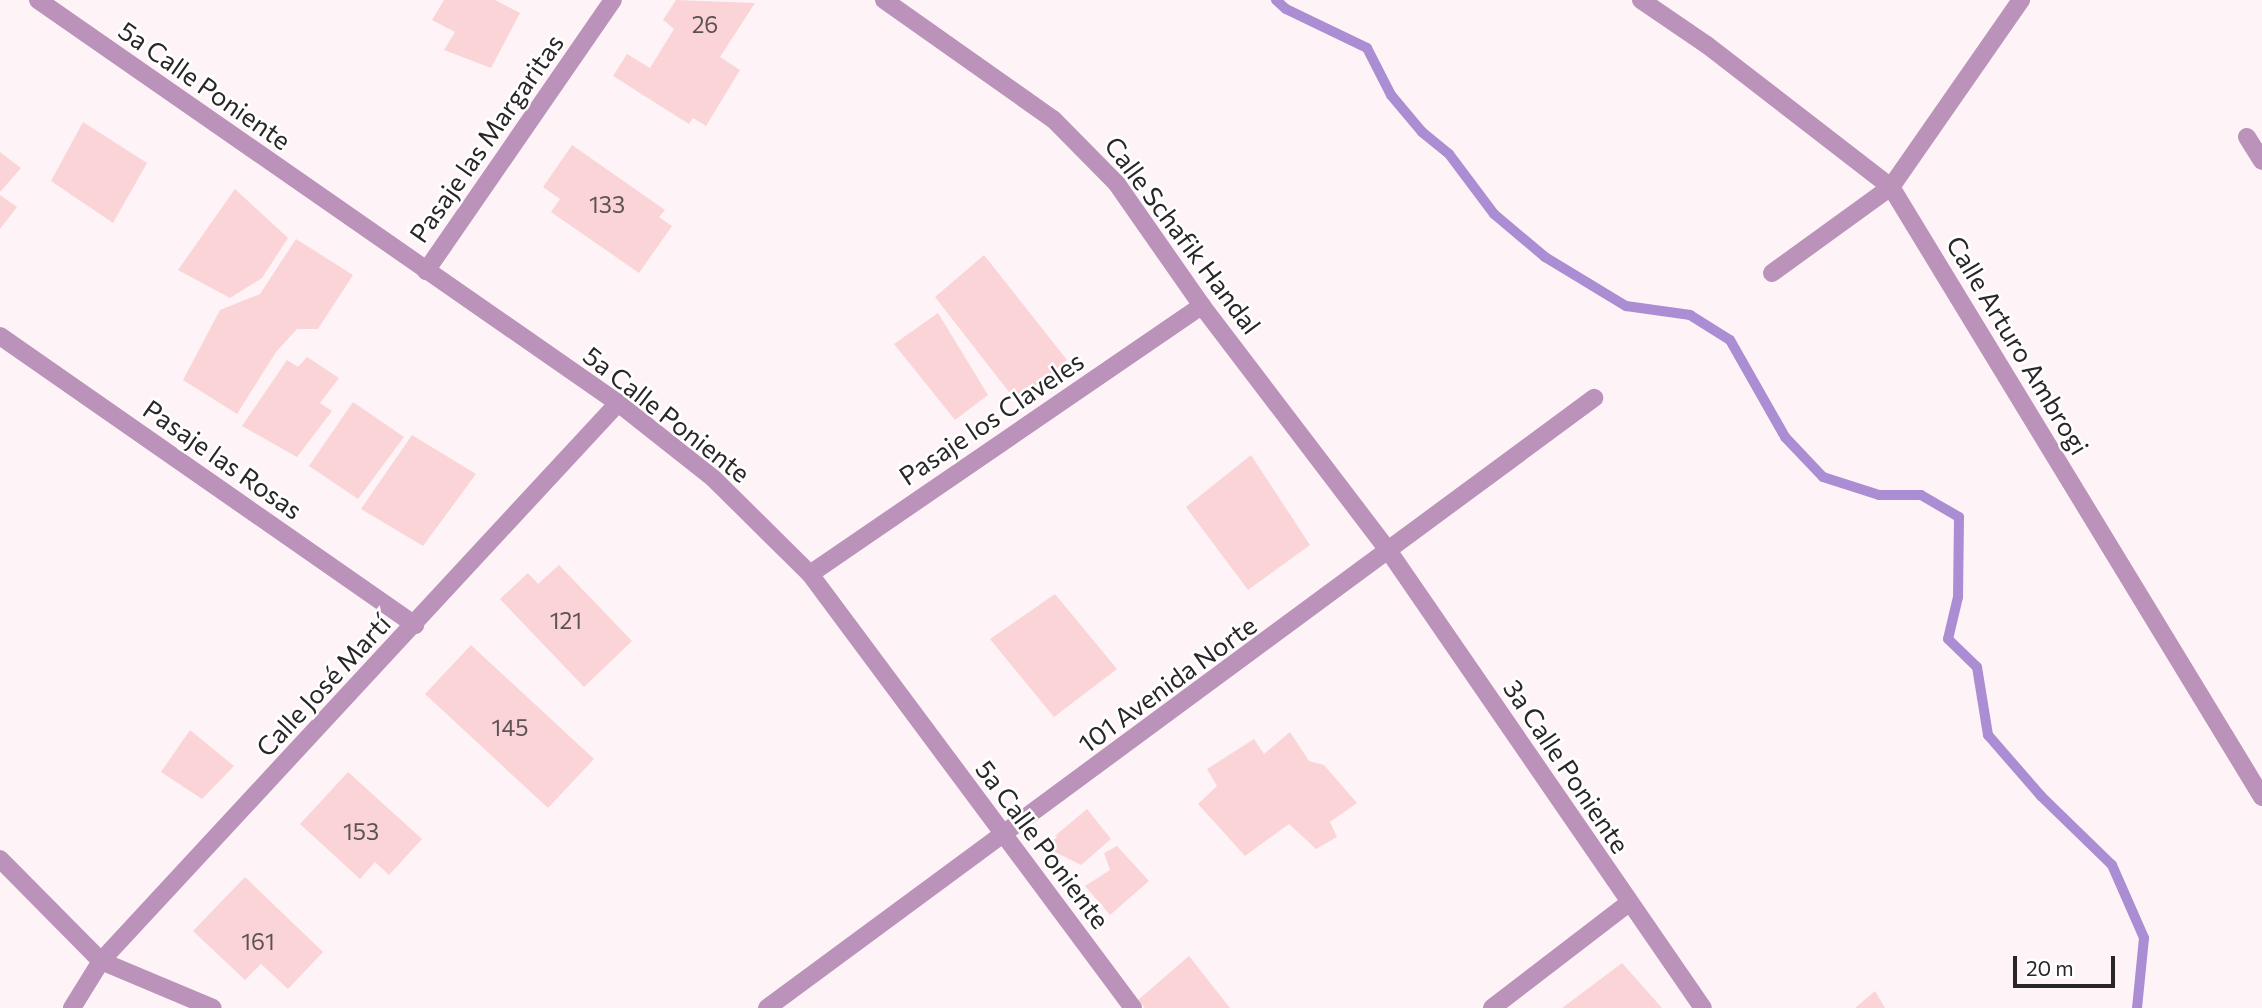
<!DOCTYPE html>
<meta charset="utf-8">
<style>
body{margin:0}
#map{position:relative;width:2262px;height:1008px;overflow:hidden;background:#fef4f8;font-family:Commissioner,sans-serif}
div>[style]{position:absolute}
.stream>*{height:10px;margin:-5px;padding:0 5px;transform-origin:5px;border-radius:5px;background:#ab8dd3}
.building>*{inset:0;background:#fad4d6}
.street>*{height:18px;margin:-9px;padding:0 9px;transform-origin:9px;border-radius:9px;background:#bb92ba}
span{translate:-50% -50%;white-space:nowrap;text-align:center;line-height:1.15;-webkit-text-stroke:5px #fff;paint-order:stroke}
.number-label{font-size:23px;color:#5d5253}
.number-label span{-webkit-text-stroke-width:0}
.street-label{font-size:26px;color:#292627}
.scale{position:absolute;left:2013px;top:956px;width:102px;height:32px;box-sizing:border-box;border:4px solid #292627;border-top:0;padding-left:9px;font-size:21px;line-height:24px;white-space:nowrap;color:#292627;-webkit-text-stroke:5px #fff;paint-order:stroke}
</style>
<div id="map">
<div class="stream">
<i style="left:1276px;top:0;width:13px;rotate:42deg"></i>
<i style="left:1286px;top:9px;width:90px;rotate:25.7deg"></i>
<i style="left:1367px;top:48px;width:53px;rotate:62.9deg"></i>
<i style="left:1391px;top:95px;width:48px;rotate:50deg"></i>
<i style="left:1422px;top:132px;width:35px;rotate:39deg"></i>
<i style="left:1449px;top:154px;width:75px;rotate:53.1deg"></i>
<i style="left:1494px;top:214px;width:67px;rotate:40.1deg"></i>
<i style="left:1545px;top:257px;width:95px;rotate:31.2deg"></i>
<i style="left:1626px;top:306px;width:65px;rotate:8deg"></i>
<i style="left:1690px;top:315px;width:47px;rotate:32deg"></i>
<i style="left:1730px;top:340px;width:112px;rotate:60.4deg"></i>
<i style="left:1785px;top:437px;width:55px;rotate:46.5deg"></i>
<i style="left:1823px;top:477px;width:59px;rotate:17.8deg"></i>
<i style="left:1879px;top:495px;width:42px"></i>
<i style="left:1921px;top:495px;width:44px;rotate:30.1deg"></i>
<i style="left:1959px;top:517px;width:80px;rotate:90.7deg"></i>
<i style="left:1958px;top:597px;width:43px;rotate:103.4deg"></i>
<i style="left:1948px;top:639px;width:40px;rotate:44deg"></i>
<i style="left:1977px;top:667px;width:69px;rotate:80.8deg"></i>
<i style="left:1988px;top:735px;width:81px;rotate:49deg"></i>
<i style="left:2041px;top:796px;width:99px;rotate:44.2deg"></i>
<i style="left:2112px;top:865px;width:80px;rotate:66.3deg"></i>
<i style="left:2144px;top:938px;width:70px;rotate:95.7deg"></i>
</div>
<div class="building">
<i style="clip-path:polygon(444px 0,495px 0,520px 13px,491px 68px,444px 50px,455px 32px,432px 20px)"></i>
<i style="clip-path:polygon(676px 0,755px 3px,720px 57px,740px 70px,706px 126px,693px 118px,689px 124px,613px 76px,627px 54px,650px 68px,674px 29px,663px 20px)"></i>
<i style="clip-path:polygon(83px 122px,147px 163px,113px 223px,51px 181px)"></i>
<i style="clip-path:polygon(572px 145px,665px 210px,659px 217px,672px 226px,639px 273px,551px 212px,560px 199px,543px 187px)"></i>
<i style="clip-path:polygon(0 152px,21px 168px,0 192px)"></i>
<i style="clip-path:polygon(235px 189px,288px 238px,262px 278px,230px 298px,178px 270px)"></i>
<i style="clip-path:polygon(0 195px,17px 207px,0 229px)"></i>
<i style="clip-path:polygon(296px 239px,353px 275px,318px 329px,297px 329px,276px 352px,237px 414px,183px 380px,220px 310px,260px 294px)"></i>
<i style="clip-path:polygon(984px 255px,1067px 360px,1016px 401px,935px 297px)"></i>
<i style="clip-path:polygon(938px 313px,988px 395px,955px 420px,894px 344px)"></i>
<i style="clip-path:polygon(307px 357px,339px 378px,320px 403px,332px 411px,297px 457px,242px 426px,287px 360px,298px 367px)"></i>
<i style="clip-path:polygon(353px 402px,404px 437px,358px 499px,309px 466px)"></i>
<i style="clip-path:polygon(412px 435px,476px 474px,423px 546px,361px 509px)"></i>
<i style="clip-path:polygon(1251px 455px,1310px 545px,1248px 590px,1186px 507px)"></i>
<i style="clip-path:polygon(559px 565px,632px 641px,584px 687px,500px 599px,528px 573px,538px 584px)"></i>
<i style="clip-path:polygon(1055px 594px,1117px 669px,1054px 717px,990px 639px)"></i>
<i style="clip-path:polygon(471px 645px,594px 759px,548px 808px,425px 694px)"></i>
<i style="clip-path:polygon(190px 730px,234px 766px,202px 799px,161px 772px)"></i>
<i style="clip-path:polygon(1290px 732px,1309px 761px,1324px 765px,1357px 803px,1330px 822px,1337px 837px,1316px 849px,1289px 824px,1245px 856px,1198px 804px,1217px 786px,1207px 769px,1254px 739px,1264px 754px)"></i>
<i style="clip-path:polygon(348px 772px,422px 839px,389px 875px,375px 862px,360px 879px,300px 824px)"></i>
<i style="clip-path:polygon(1087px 809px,1111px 839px,1081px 865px,1043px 846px)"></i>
<i style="clip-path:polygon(1117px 846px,1149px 881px,1110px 915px,1085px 886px,1110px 870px,1104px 853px)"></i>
<i style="clip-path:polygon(245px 877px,323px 952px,288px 989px,261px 964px,245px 980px,193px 931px)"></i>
<i style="clip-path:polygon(1189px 956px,1230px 1008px,1145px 1008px,1138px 1000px)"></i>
<i style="clip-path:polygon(1622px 963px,1662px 1008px,1562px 1008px)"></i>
<i style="clip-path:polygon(1875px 991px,1885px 1008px,1855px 1008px)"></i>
</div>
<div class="street">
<i style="left:38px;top:0;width:706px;rotate:34.79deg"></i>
<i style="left:618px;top:403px;width:121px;rotate:38.3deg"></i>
<i style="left:713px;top:478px;width:136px;rotate:44.7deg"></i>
<i style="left:810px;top:574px;width:541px;rotate:53.34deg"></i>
<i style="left:884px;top:0;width:207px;rotate:35.2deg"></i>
<i style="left:1053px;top:119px;width:91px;rotate:45.4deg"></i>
<i style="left:1117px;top:184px;width:149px;rotate:55.1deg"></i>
<i style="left:1202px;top:306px;width:310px;rotate:52.7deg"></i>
<i style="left:1390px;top:553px;width:552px;rotate:55.48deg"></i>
<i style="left:1641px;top:0;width:80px;rotate:34.3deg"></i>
<i style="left:1707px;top:45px;width:232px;rotate:37.7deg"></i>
<i style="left:1891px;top:187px;width:714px;rotate:58.69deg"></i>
<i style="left:2247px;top:137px;width:28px;rotate:58deg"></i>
<i style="left:426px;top:271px;width:329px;rotate:-55.4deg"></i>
<i style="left:1772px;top:273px;width:147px;rotate:-35.9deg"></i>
<i style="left:1891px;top:187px;width:228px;rotate:-55.2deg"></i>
<i style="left:0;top:336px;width:506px;rotate:34.85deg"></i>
<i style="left:810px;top:574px;width:475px;rotate:-34.4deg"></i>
<i style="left:0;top:859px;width:144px;rotate:45.3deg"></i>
<i style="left:101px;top:961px;width:121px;rotate:22.8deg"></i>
<i style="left:72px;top:1008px;width:55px;rotate:-58.3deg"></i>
<i style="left:101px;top:961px;width:761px;rotate:-47.18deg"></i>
<i style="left:767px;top:1008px;width:1028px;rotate:-36.41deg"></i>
<i style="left:1492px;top:1008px;width:173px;rotate:-37.5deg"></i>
</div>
<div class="number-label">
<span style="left:705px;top:24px">26</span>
<span style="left:607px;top:204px">133</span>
<span style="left:566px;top:620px">121</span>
<span style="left:510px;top:727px">145</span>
<span style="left:361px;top:831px">153</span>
<span style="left:258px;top:941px">161</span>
</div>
<div class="street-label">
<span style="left:205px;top:85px;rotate:35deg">5a Calle Poniente</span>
<span style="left:486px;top:138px;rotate:-55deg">Pasaje las Margaritas</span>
<span style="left:1183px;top:235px;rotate:53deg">Calle Schafik Handal</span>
<span style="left:2018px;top:345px;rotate:59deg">Calle Arturo Ambrogi</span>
<span style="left:667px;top:414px;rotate:38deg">5a Calle Poniente</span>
<span style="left:991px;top:418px;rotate:-34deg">Pasaje los Claveles</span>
<span style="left:223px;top:459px;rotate:35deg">Pasaje las Rosas</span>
<span style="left:1167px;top:684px;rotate:-36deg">101 Avenida Norte</span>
<span style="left:323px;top:685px;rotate:-47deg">Calle José Martí</span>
<span style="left:1567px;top:766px;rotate:56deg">3a Calle Poniente</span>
<span style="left:1043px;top:844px;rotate:53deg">5a Calle Poniente</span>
</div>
<div class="scale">20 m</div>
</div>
